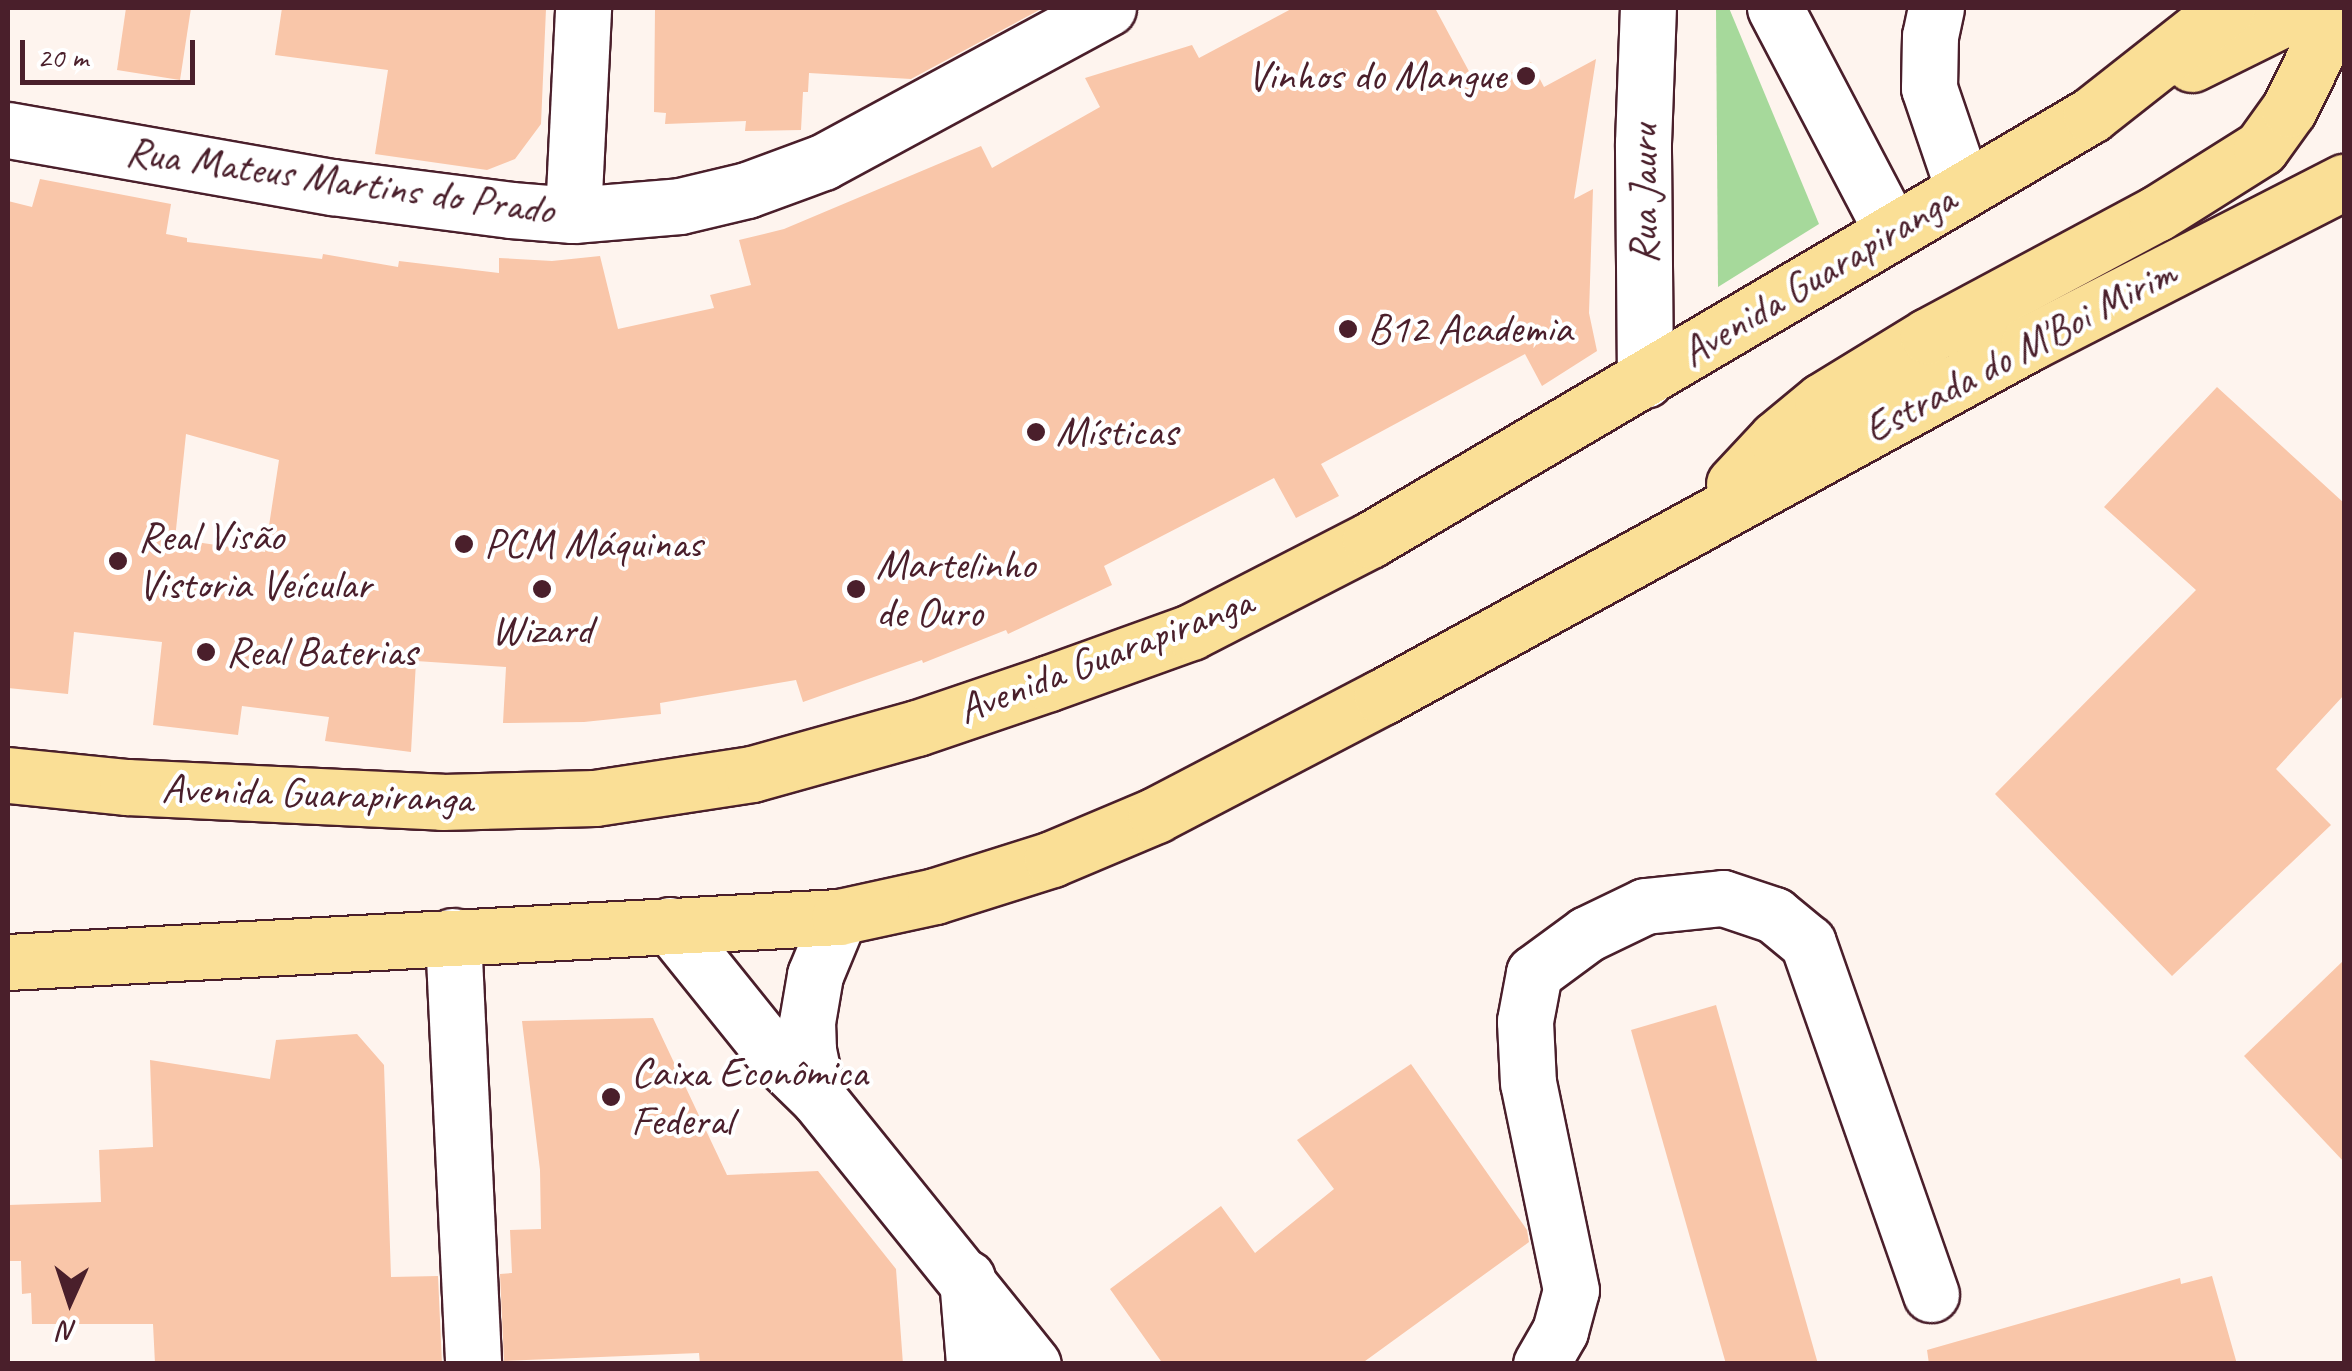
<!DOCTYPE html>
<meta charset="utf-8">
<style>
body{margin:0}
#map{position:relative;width:2352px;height:1371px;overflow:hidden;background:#fef4ee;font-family:Caveat,sans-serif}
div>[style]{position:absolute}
.green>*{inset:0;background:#a6d99b}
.building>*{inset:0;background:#f9c6a9}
.roads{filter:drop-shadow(2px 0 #4a1f2b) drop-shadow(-2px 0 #4a1f2b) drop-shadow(0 2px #4a1f2b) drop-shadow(0 -2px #4a1f2b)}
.minor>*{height:55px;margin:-27.5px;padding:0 27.5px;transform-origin:27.5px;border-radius:27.5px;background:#fff}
.major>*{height:55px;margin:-27.5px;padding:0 27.5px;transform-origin:27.5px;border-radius:27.5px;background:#fadf96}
.dots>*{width:28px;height:28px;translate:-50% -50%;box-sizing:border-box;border:5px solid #fff;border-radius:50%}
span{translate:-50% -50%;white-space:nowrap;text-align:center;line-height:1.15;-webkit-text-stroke:8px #fff;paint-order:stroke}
.poi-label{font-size:42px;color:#4a1f2b}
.right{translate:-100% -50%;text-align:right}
.left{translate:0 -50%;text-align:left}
.street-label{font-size:42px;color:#4a1f2b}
.frame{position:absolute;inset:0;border:10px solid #4a1f2b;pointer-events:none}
.north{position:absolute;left:20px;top:1251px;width:100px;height:100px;-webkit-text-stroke:8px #fff;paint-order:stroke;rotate:183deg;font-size:28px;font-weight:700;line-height:40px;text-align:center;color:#4a1f2b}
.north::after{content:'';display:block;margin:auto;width:35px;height:45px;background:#4a1f2b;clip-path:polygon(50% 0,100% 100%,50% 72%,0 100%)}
.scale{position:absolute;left:20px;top:40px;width:175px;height:45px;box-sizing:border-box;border:5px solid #4a1f2b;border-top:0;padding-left:12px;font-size:30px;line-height:35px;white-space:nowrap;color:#4a1f2b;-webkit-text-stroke:8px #fff;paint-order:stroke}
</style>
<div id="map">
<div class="green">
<i style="clip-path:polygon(1716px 8px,1729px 8px,1819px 224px,1718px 287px)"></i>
</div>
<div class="building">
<i style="clip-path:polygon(126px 8px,191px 8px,180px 80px,117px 70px)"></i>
<i style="clip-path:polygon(282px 8px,546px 9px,541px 124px,515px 159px,487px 170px,375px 154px,388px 70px,275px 55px)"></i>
<i style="clip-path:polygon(655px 8px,1043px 8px,911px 79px,809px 73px,808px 92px,803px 92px,801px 130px,745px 131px,746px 121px,665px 124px,666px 113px,654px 112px)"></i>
<i style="clip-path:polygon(evenodd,1293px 8px,1435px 8px,1479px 90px,1531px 62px,1544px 87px,1596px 59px,1574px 199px,1593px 189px,1589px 313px,1597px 351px,1542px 386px,1525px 354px,1321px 464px,1339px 496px,1296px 518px,1274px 478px,1104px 566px,1112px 585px,1008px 634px,1006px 630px,923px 663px,922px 660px,803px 702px,796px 680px,660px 703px,661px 714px,584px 722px,503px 723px,506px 667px,416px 661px,411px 752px,325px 741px,329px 717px,242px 706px,238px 735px,153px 725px,162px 642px,74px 632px,68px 694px,8px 688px,8px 201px,32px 207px,40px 179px,171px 204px,166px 234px,187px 238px,187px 242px,322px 259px,323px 254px,398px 267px,399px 261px,499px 273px,499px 258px,552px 261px,600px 256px,618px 329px,714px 308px,710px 295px,751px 285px,739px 240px,784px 229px,981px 146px,992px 168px,1100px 107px,1085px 78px,1192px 45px,1199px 58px,1293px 8px,186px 434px,279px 460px,265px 552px,175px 539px,186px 434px)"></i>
<i style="clip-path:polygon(2217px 387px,2344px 503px,2344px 695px,2276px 769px,2331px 825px,2172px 976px,1995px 794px,2196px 590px,2104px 507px)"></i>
<i style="clip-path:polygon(2344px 960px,2344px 1162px,2244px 1056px)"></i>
<i style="clip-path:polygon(1716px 1005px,1818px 1364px,1726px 1364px,1631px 1030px)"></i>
<i style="clip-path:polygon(653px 1018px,727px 1175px,818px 1171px,896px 1269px,903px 1364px,700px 1364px,699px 1353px,504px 1361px,500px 1274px,512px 1273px,510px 1230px,541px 1229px,540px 1170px,522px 1021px)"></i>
<i style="clip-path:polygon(357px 1034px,384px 1065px,391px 1277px,438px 1276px,442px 1364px,155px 1364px,153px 1324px,32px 1324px,31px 1293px,22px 1294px,21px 1261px,8px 1261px,8px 1205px,101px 1202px,99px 1150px,153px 1147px,150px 1060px,270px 1079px,276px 1040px)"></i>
<i style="clip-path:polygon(1411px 1064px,1527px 1230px,1529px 1242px,1361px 1364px,1163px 1364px,1110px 1289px,1221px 1206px,1255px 1253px,1334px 1189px,1297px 1140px)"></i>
<i style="clip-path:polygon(2212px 1276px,2237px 1364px,1929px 1364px,1927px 1350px,2180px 1278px,2181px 1284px)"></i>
</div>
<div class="roads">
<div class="minor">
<i style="left:1775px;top:8px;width:250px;rotate:62.3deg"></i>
<i style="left:1936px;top:8px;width:29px;rotate:102deg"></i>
<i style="left:1930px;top:36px;width:52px;rotate:91.1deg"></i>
<i style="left:1929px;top:88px;width:106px;rotate:71.2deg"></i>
<i style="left:8px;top:130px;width:329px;rotate:10deg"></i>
<i style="left:332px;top:187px;width:180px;rotate:7.3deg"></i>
<i style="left:511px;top:210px;width:62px;rotate:4.6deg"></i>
<i style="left:573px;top:215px;width:107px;rotate:-4.8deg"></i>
<i style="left:680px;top:206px;width:69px;rotate:-13.4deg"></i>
<i style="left:747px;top:190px;width:81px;rotate:-20.2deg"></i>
<i style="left:823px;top:162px;width:324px;rotate:-28.4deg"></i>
<i style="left:573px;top:215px;width:207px;rotate:-87.2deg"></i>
<i style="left:1645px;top:380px;width:237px;rotate:-90.5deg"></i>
<i style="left:1643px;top:143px;width:135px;rotate:-87.9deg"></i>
<i style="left:670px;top:925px;width:171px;rotate:51.2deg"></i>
<i style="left:777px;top:1058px;width:57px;rotate:44.3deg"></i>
<i style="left:818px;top:1098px;width:342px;rotate:51.1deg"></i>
<i style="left:453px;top:936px;width:428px;rotate:87.3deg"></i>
<i style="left:818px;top:1098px;width:49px;rotate:-101.8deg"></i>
<i style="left:808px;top:1050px;width:28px;rotate:-92deg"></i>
<i style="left:807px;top:1022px;width:48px;rotate:-80.3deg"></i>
<i style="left:815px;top:975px;width:63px;rotate:-67.5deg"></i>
<i style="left:967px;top:1278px;width:86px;rotate:85.3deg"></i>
<i style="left:1541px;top:1364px;width:38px;rotate:-60deg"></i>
<i style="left:1560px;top:1331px;width:42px;rotate:-75deg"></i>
<i style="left:1571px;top:1290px;width:211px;rotate:-101.7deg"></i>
<i style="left:1528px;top:1083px;width:62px;rotate:-92.8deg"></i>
<i style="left:1525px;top:1021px;width:49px;rotate:-79.4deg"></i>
<i style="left:1534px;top:973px;width:66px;rotate:-36.3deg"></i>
<i style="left:1587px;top:934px;width:64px;rotate:-25.8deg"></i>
<i style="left:1645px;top:906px;width:78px;rotate:-5.9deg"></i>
<i style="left:1723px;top:898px;width:54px;rotate:18.4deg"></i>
<i style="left:1774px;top:915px;width:44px;rotate:39.5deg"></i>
<i style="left:1808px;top:943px;width:372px;rotate:70.7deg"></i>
</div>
<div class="major">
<i style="left:2192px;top:64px;width:126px;rotate:-26.4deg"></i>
<i style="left:1734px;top:484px;width:62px;rotate:-47deg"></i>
<i style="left:1776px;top:439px;width:60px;rotate:-39.6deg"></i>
<i style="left:1822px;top:401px;width:124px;rotate:-31.5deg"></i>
<i style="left:1928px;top:336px;width:259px;rotate:-28.2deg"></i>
<i style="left:2156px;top:214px;width:124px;rotate:-32.2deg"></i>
<i style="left:2261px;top:148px;width:48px;rotate:-54.3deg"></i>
<i style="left:2289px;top:109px;width:113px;rotate:-63.7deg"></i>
<i style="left:8px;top:775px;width:120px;rotate:5.8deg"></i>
<i style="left:127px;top:787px;width:315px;rotate:2.7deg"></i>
<i style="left:442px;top:802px;width:153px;rotate:-1.5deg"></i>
<i style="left:595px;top:798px;width:159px;rotate:-8.7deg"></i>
<i style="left:752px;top:774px;width:171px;rotate:-15.6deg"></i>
<i style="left:917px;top:728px;width:139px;rotate:-18.8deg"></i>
<i style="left:1049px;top:683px;width:151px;rotate:-19.8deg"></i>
<i style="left:1191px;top:632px;width:201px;rotate:-27.2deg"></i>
<i style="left:1370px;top:540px;width:837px;rotate:-30.52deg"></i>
<i style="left:2091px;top:115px;width:173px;rotate:-38.2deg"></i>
<i style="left:8px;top:962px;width:832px;rotate:-3.1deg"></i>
<i style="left:839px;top:917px;width:98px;rotate:-12.3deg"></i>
<i style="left:935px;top:896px;width:123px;rotate:-17.5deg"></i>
<i style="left:1052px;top:859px;width:113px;rotate:-22.9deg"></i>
<i style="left:1156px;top:815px;width:255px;rotate:-27.6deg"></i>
<i style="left:1382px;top:697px;width:738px;rotate:-28.68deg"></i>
<i style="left:2029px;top:343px;width:354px;rotate:-27.1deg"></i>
</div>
</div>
<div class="dots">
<i style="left:1526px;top:76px;background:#4a1f2b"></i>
<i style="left:1348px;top:329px;background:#4a1f2b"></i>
<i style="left:1036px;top:432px;background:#4a1f2b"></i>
<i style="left:464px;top:544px;background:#4a1f2b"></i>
<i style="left:118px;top:561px;background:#4a1f2b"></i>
<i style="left:542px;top:589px;background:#4a1f2b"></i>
<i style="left:856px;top:589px;background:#4a1f2b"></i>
<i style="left:206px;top:652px;background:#4a1f2b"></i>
<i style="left:611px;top:1097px;background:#4a1f2b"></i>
</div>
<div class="poi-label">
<span class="right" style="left:1506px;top:76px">Vinhos do Mangue</span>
<span class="left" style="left:1368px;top:329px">B12 Academia</span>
<span class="left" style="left:1056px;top:432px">Místicas</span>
<span class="left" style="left:138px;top:561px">Real Visão<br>Vistoria Veícular</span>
<span class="left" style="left:484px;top:544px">PCM Máquinas</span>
<span class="left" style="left:876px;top:589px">Martelinho<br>de Ouro</span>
<span style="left:542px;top:630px">Wizard</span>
<span class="left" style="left:226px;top:652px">Real Baterias</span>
<span class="left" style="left:631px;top:1097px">Caixa Econômica<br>Federal</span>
</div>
<div class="street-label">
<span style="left:340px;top:181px;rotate:8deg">Rua Mateus Martins do Prado</span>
<span style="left:1644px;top:194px;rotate:-90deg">Rua Jauru</span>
<span style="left:1818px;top:276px;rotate:-31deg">Avenida Guarapiranga</span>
<span style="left:2020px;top:351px;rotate:-28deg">Estrada do M'Boi Mirim</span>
<span style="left:1105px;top:656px;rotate:-21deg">Avenida Guarapiranga</span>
<span style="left:317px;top:794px;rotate:2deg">Avenida Guarapiranga</span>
</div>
<div class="frame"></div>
<div class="north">N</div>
<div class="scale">20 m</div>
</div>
